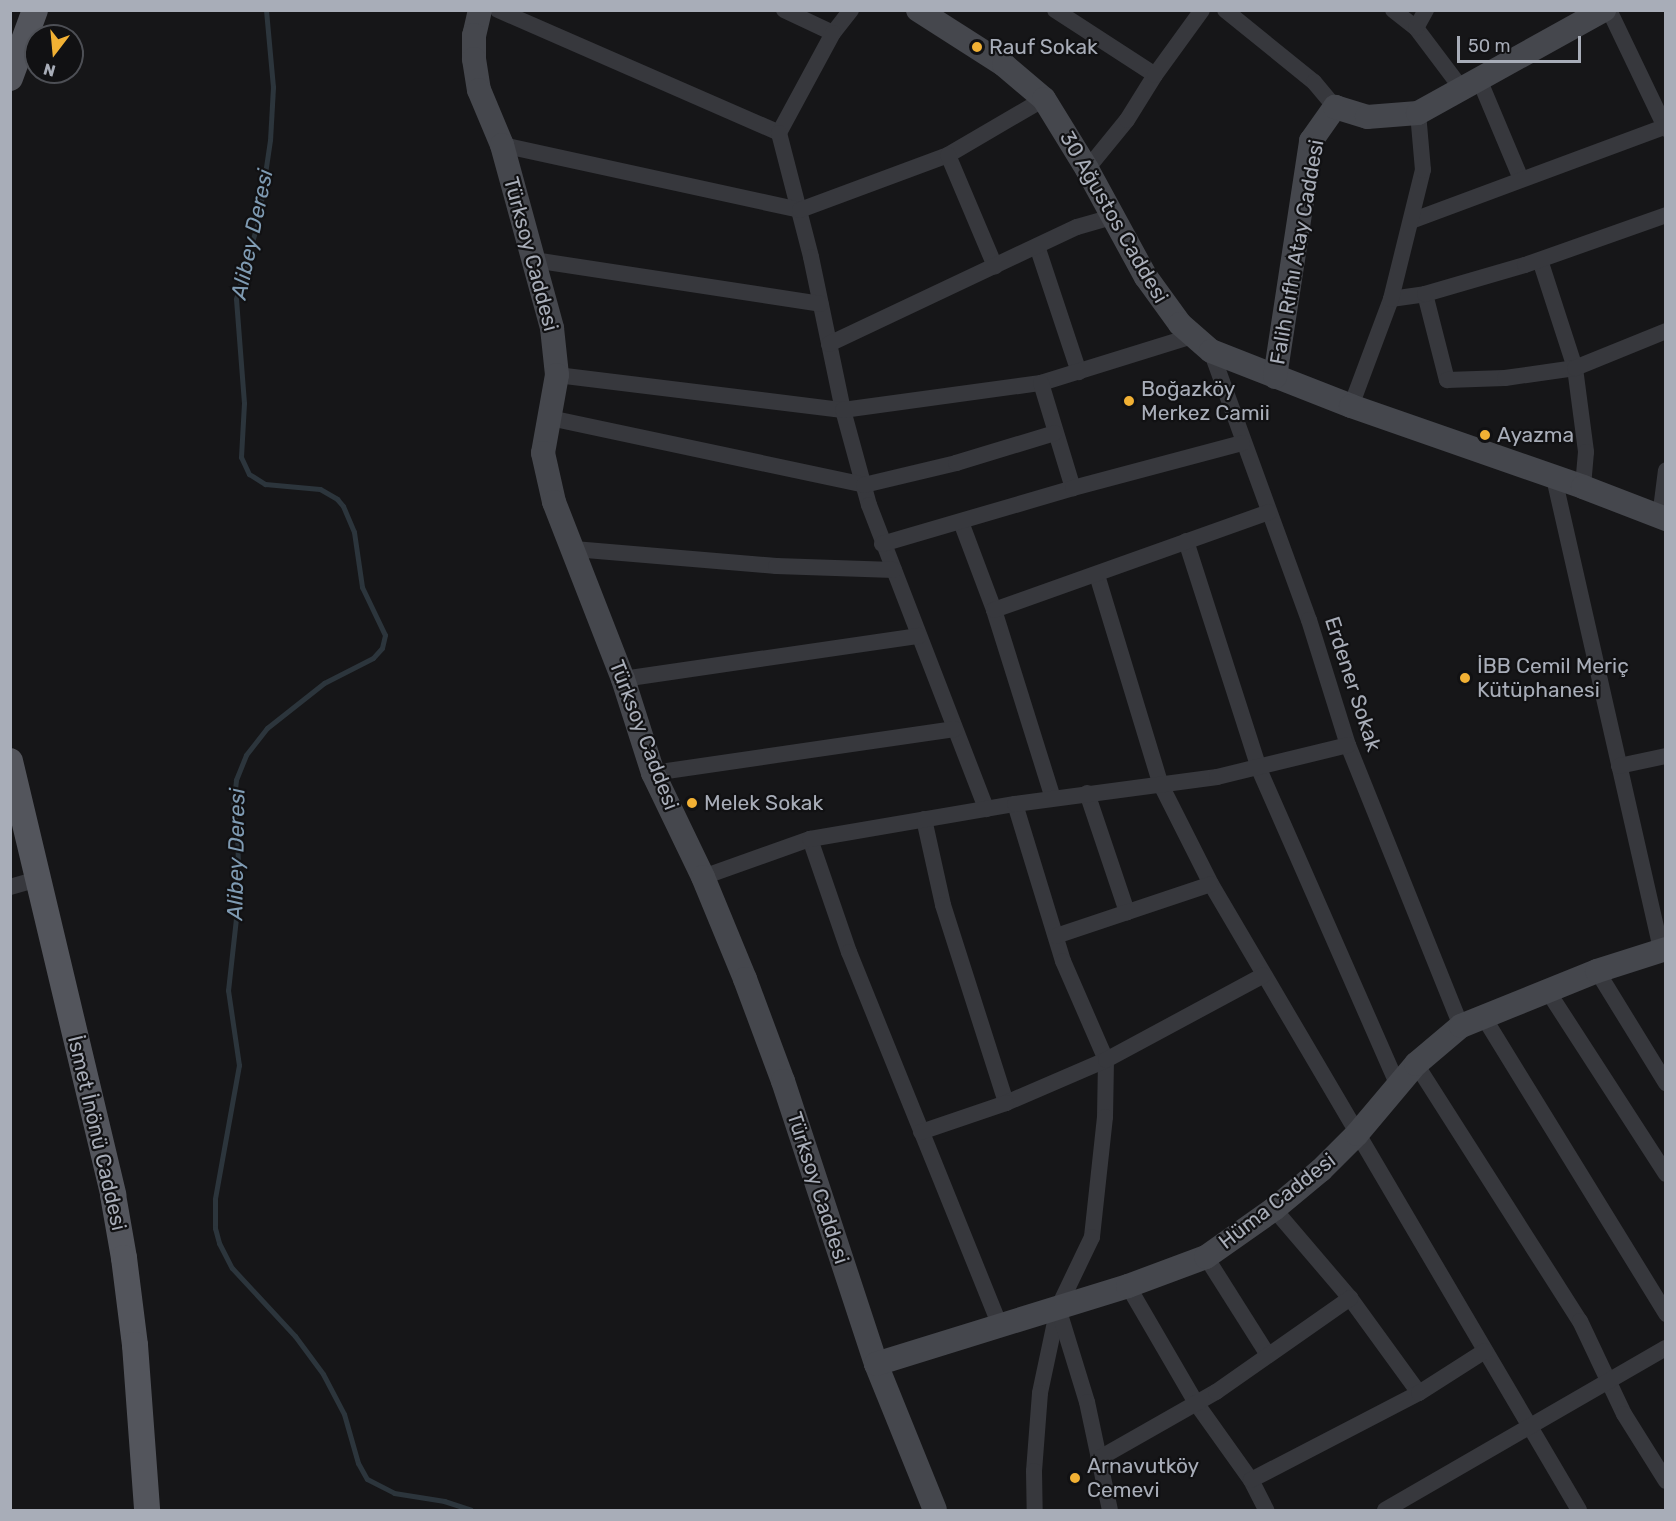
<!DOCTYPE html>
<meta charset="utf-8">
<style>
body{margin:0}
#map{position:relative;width:1676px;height:1521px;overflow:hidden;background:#161618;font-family:Rubik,sans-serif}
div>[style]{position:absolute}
.stream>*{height:5px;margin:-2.5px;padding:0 2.5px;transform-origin:2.5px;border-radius:2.5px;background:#2c353c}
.street>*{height:16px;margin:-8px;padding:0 8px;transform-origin:8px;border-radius:8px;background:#37383d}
.secondary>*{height:24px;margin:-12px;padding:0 12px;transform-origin:12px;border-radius:12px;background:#45474d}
.primary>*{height:26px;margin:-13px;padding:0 13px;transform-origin:13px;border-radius:13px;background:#53555c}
.dots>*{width:16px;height:16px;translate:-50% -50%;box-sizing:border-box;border:3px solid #111113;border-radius:50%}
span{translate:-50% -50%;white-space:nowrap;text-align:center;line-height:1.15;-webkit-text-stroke:4.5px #111113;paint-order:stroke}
.poi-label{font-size:21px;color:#a8adb8}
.left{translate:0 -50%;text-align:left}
.street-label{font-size:21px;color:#a8adb8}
.water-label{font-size:22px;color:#7f9bb3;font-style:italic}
.frame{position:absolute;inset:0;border:12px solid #a8adb8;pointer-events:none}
.north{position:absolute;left:24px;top:24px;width:60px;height:60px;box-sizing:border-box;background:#111113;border:2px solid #4d4f55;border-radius:50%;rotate:196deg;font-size:16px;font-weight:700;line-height:24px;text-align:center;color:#a8adb8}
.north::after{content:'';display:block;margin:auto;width:21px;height:27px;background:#f2b134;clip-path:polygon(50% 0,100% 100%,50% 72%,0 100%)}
.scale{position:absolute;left:1457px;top:36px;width:124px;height:27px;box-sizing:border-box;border:3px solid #a8adb8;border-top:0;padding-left:8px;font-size:18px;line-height:21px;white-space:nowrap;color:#a8adb8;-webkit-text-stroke:4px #111113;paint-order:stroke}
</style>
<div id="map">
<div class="stream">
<i style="left:266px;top:10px;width:77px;rotate:84.8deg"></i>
<i style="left:273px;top:87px;width:53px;rotate:93.2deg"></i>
<i style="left:270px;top:140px;width:82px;rotate:98.4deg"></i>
<i style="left:258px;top:221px;width:81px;rotate:105.8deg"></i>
<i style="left:236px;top:299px;width:104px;rotate:85.6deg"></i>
<i style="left:244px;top:403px;width:54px;rotate:93.2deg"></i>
<i style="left:241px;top:457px;width:19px;rotate:65deg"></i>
<i style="left:249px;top:474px;width:19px;rotate:32deg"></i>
<i style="left:265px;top:484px;width:55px;rotate:5.2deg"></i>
<i style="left:320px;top:489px;width:20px;rotate:30deg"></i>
<i style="left:337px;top:499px;width:9px;rotate:49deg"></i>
<i style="left:343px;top:506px;width:28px;rotate:67deg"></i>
<i style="left:354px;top:532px;width:56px;rotate:81.7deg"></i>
<i style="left:362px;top:587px;width:53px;rotate:64.4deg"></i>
<i style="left:385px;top:635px;width:13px;rotate:103deg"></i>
<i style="left:382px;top:648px;width:13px;rotate:132deg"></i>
<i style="left:373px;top:658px;width:55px;rotate:153deg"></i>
<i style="left:324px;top:683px;width:73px;rotate:141.7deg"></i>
<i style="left:267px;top:728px;width:34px;rotate:128deg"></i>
<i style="left:246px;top:755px;width:27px;rotate:112deg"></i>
<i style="left:236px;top:780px;width:27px;rotate:96deg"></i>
<i style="left:233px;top:807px;width:28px;rotate:82deg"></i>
<i style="left:237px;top:835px;width:56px;rotate:88deg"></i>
<i style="left:239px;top:891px;width:100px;rotate:96.3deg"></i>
<i style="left:228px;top:990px;width:76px;rotate:81.7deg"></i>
<i style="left:239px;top:1065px;width:136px;rotate:100.2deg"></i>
<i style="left:215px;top:1199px;width:29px;rotate:90deg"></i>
<i style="left:215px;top:1228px;width:16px;rotate:75deg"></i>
<i style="left:219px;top:1243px;width:28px;rotate:63deg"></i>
<i style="left:232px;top:1268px;width:93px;rotate:47.2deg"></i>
<i style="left:295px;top:1336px;width:47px;rotate:53.6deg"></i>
<i style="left:323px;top:1374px;width:45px;rotate:62.3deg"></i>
<i style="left:344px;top:1414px;width:51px;rotate:74.1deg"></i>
<i style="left:358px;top:1463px;width:18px;rotate:61deg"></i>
<i style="left:367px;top:1479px;width:30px;rotate:27deg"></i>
<i style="left:394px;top:1493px;width:51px;rotate:9.1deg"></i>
<i style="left:444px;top:1501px;width:28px;rotate:18deg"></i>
</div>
<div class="street">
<i style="left:498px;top:10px;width:307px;rotate:23.6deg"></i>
<i style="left:784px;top:10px;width:54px;rotate:25.1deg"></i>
<i style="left:851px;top:10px;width:29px;rotate:128deg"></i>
<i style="left:833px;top:33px;width:114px;rotate:118.4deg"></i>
<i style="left:779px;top:133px;width:128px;rotate:75.5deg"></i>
<i style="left:811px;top:257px;width:156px;rotate:78.2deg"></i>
<i style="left:843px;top:410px;width:98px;rotate:74.7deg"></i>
<i style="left:869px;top:505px;width:326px;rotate:68.9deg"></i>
<i style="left:1055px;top:10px;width:119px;rotate:33deg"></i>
<i style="left:1225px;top:10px;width:114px;rotate:39deg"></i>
<i style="left:1314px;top:82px;width:33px;rotate:50deg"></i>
<i style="left:1393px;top:10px;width:29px;rotate:38deg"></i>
<i style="left:1416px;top:28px;width:76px;rotate:53deg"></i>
<i style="left:1609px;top:10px;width:132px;rotate:64.4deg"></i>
<i style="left:1416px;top:28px;width:21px;rotate:-61deg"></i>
<i style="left:1479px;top:79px;width:108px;rotate:67.2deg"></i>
<i style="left:502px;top:145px;width:305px;rotate:12.3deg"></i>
<i style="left:800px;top:210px;width:158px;rotate:-20.4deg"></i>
<i style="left:948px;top:155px;width:111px;rotate:-30.3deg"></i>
<i style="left:948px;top:155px;width:121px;rotate:67.1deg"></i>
<i style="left:1087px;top:169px;width:63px;rotate:-50.8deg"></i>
<i style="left:1127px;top:120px;width:53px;rotate:-58.1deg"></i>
<i style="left:1155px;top:75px;width:80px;rotate:-54.1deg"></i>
<i style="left:1411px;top:221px;width:270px;rotate:-20.4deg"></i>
<i style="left:1037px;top:246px;width:133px;rotate:71.6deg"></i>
<i style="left:534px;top:260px;width:290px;rotate:8.7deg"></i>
<i style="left:1540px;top:260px;width:114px;rotate:72deg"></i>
<i style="left:1575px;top:368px;width:85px;rotate:82.5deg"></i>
<i style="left:1586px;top:452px;width:35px;rotate:95deg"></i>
<i style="left:1425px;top:294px;width:89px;rotate:75.7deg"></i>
<i style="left:1447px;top:380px;width:58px;rotate:-2deg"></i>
<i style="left:1505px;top:378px;width:71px;rotate:-8.1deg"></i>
<i style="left:1575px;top:368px;width:98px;rotate:-22.1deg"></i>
<i style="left:1391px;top:299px;width:34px;rotate:-8deg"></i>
<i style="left:1425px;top:294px;width:104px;rotate:-16.2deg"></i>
<i style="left:1525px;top:265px;width:150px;rotate:-19.5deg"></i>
<i style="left:829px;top:344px;width:274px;rotate:-25.3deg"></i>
<i style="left:1077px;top:227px;width:36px;rotate:-16deg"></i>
<i style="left:1211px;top:351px;width:286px;rotate:70deg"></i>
<i style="left:1309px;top:620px;width:131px;rotate:72.7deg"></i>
<i style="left:1348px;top:745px;width:303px;rotate:68.1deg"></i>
<i style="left:557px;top:375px;width:288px;rotate:7deg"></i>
<i style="left:843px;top:410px;width:200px;rotate:-7.8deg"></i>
<i style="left:1041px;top:383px;width:159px;rotate:-17.2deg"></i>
<i style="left:1041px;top:383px;width:110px;rotate:73.1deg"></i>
<i style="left:1351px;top:406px;width:114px;rotate:-69.5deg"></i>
<i style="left:1391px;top:299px;width:133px;rotate:-76.1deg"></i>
<i style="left:1423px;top:170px;width:57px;rotate:-95deg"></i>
<i style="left:550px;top:418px;width:321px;rotate:12deg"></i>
<i style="left:864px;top:485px;width:95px;rotate:-13.4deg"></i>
<i style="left:956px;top:463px;width:103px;rotate:-16.9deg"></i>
<i style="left:1554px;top:478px;width:484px;rotate:77.2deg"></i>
<i style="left:1660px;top:517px;width:47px;rotate:-82.7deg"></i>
<i style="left:961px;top:522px;width:94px;rotate:69.4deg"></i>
<i style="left:994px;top:610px;width:197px;rotate:72.6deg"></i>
<i style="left:1186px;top:541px;width:239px;rotate:72.2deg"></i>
<i style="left:1259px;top:769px;width:344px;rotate:66.3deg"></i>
<i style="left:882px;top:544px;width:199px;rotate:-16.3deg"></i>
<i style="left:1073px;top:488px;width:175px;rotate:-14.9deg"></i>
<i style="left:574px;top:549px;width:203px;rotate:4.8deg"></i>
<i style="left:776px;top:566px;width:118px;rotate:1.9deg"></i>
<i style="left:1097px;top:575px;width:220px;rotate:73.1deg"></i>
<i style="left:1161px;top:785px;width:111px;rotate:63.2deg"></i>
<i style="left:1211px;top:884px;width:726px;rotate:59.55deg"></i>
<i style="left:994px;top:610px;width:292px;rotate:-19.6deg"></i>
<i style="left:623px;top:679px;width:299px;rotate:-8.3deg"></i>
<i style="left:1619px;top:766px;width:48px;rotate:-12deg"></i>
<i style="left:653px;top:773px;width:305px;rotate:-8.3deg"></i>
<i style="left:1087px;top:793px;width:126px;rotate:71.4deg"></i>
<i style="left:1015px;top:804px;width:164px;rotate:73deg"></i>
<i style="left:1063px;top:961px;width:108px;rotate:66.5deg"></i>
<i style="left:1106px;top:1060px;width:57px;rotate:91deg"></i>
<i style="left:1105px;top:1117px;width:121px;rotate:96.2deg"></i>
<i style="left:1092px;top:1237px;width:79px;rotate:115.6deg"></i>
<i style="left:1058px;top:1308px;width:87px;rotate:102deg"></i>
<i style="left:1040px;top:1393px;width:78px;rotate:94.4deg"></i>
<i style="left:1034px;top:1471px;width:39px;rotate:89deg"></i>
<i style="left:924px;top:819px;width:88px;rotate:77.5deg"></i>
<i style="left:943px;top:905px;width:208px;rotate:72.3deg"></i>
<i style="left:1006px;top:1103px;width:109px;rotate:-23.3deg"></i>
<i style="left:1106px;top:1060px;width:179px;rotate:-28.3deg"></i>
<i style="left:810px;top:839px;width:120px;rotate:71deg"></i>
<i style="left:849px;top:952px;width:403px;rotate:68deg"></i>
<i style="left:703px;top:877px;width:114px;rotate:-19.6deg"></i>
<i style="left:810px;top:839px;width:208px;rotate:-9.7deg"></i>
<i style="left:1015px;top:804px;width:204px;rotate:-7.6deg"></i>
<i style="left:1217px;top:777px;width:135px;rotate:-13.7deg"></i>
<i style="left:10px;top:887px;width:29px;rotate:-16deg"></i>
<i style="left:1056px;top:936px;width:163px;rotate:-18.5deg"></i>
<i style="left:1597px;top:971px;width:132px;rotate:58.4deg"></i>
<i style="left:1547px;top:990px;width:219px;rotate:57.1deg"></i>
<i style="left:1483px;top:1016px;width:350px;rotate:58.4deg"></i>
<i style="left:1416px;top:1064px;width:305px;rotate:57.5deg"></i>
<i style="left:1580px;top:1321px;width:103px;rotate:64.7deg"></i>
<i style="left:1624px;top:1414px;width:79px;rotate:57.9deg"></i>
<i style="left:921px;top:1132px;width:90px;rotate:-18.8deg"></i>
<i style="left:1274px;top:1209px;width:117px;rotate:49.5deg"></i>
<i style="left:1350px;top:1298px;width:117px;rotate:54deg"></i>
<i style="left:1206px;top:1257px;width:116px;rotate:57.7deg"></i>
<i style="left:1128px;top:1286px;width:135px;rotate:59.8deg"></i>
<i style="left:1196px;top:1403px;width:95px;rotate:54.5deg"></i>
<i style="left:1251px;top:1480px;width:34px;rotate:63deg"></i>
<i style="left:1059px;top:1311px;width:95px;rotate:72.9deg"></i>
<i style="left:1087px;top:1402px;width:110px;rotate:78deg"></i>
<i style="left:1098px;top:1459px;width:136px;rotate:-29.6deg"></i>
<i style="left:1216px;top:1392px;width:164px;rotate:-35deg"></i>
<i style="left:1251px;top:1480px;width:189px;rotate:-27.4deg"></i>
<i style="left:1419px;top:1393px;width:78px;rotate:-32.5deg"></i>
<i style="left:1385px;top:1510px;width:324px;rotate:-30deg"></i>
</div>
<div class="secondary">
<i style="left:480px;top:10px;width:26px;rotate:103deg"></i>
<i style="left:474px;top:35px;width:24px;rotate:90deg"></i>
<i style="left:474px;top:59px;width:31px;rotate:81deg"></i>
<i style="left:479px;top:90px;width:60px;rotate:67.3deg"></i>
<i style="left:502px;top:145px;width:190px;rotate:74.7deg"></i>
<i style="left:552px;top:328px;width:47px;rotate:83.9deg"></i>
<i style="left:557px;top:375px;width:79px;rotate:100.2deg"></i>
<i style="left:543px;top:453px;width:50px;rotate:77.3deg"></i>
<i style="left:554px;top:502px;width:190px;rotate:68.7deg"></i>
<i style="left:623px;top:679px;width:99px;rotate:72.3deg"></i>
<i style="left:653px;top:773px;width:115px;rotate:64.3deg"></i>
<i style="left:703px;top:877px;width:110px;rotate:67.6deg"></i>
<i style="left:745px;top:979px;width:109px;rotate:69.6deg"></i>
<i style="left:783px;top:1081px;width:298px;rotate:71.8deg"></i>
<i style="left:876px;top:1364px;width:157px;rotate:68deg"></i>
<i style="left:918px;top:10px;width:102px;rotate:32.6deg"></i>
<i style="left:1004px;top:65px;width:52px;rotate:40.4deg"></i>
<i style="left:1044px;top:99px;width:82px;rotate:58.4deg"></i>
<i style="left:1087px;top:169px;width:123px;rotate:61.4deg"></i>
<i style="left:1146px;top:277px;width:58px;rotate:54.1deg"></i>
<i style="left:1180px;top:324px;width:41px;rotate:41.1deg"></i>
<i style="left:1211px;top:351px;width:150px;rotate:21.4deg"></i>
<i style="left:1351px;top:406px;width:246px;rotate:19.2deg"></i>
<i style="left:1583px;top:487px;width:89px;rotate:21.1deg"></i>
<i style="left:1275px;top:377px;width:239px;rotate:-81.3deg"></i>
<i style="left:1311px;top:141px;width:42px;rotate:-54.8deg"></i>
<i style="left:1335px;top:107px;width:34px;rotate:17deg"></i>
<i style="left:1367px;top:117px;width:51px;rotate:-4.5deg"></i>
<i style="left:1418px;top:113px;width:213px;rotate:-29deg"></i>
<i style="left:876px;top:1364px;width:264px;rotate:-17.2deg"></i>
<i style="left:1128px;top:1286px;width:83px;rotate:-20.4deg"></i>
<i style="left:1206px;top:1257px;width:83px;rotate:-35.2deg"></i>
<i style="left:1274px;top:1209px;width:61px;rotate:-39.7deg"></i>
<i style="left:1321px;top:1170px;width:51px;rotate:-45deg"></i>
<i style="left:1357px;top:1134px;width:92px;rotate:-49.9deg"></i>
<i style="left:1416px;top:1064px;width:59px;rotate:-40.2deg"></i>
<i style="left:1461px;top:1026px;width:147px;rotate:-22deg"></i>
<i style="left:1597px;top:971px;width:72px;rotate:-17.7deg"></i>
</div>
<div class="primary">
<i style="left:10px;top:78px;width:72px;rotate:-69.8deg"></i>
<i style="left:10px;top:761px;width:446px;rotate:76.6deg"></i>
<i style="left:113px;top:1195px;width:64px;rotate:80.1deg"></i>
<i style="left:124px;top:1258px;width:88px;rotate:82.8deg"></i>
<i style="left:135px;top:1345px;width:165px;rotate:85.8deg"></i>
</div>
<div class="dots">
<i style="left:977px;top:47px;background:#f2b134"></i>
<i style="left:1129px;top:401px;background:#f2b134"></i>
<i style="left:1485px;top:435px;background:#f2b134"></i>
<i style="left:1465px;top:678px;background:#f2b134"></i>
<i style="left:692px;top:803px;background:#f2b134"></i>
<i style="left:1075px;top:1478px;background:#f2b134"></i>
</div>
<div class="poi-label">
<span class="left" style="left:989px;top:47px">Rauf Sokak</span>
<span class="left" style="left:1141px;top:401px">Boğazköy<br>Merkez Camii</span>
<span class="left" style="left:1497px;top:435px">Ayazma</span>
<span class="left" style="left:1477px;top:678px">İBB Cemil Meriç<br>Kütüphanesi</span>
<span class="left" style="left:704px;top:803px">Melek Sokak</span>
<span class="left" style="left:1087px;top:1478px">Arnavutköy<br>Cemevi</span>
</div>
<div class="street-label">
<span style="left:1114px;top:217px;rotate:60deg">30 Ağustos Caddesi</span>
<span style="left:1297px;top:252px;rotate:-80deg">Falih Rıfhı Atay Caddesi</span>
<span style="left:531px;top:254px;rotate:75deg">Türksoy Caddesi</span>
<span style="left:1353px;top:684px;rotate:72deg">Erdener Sokak</span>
<span style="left:644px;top:735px;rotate:69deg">Türksoy Caddesi</span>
<span style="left:97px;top:1133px;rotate:77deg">İsmet İnönü Caddesi</span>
<span style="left:818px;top:1188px;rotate:72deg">Türksoy Caddesi</span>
<span style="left:1277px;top:1201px;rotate:-38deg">Hüma Caddesi</span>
</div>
<div class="water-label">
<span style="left:252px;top:234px;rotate:-78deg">Alibey Deresi</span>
<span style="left:236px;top:854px;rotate:-89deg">Alibey Deresi</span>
</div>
<div class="frame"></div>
<div class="north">N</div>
<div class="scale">50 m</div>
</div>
